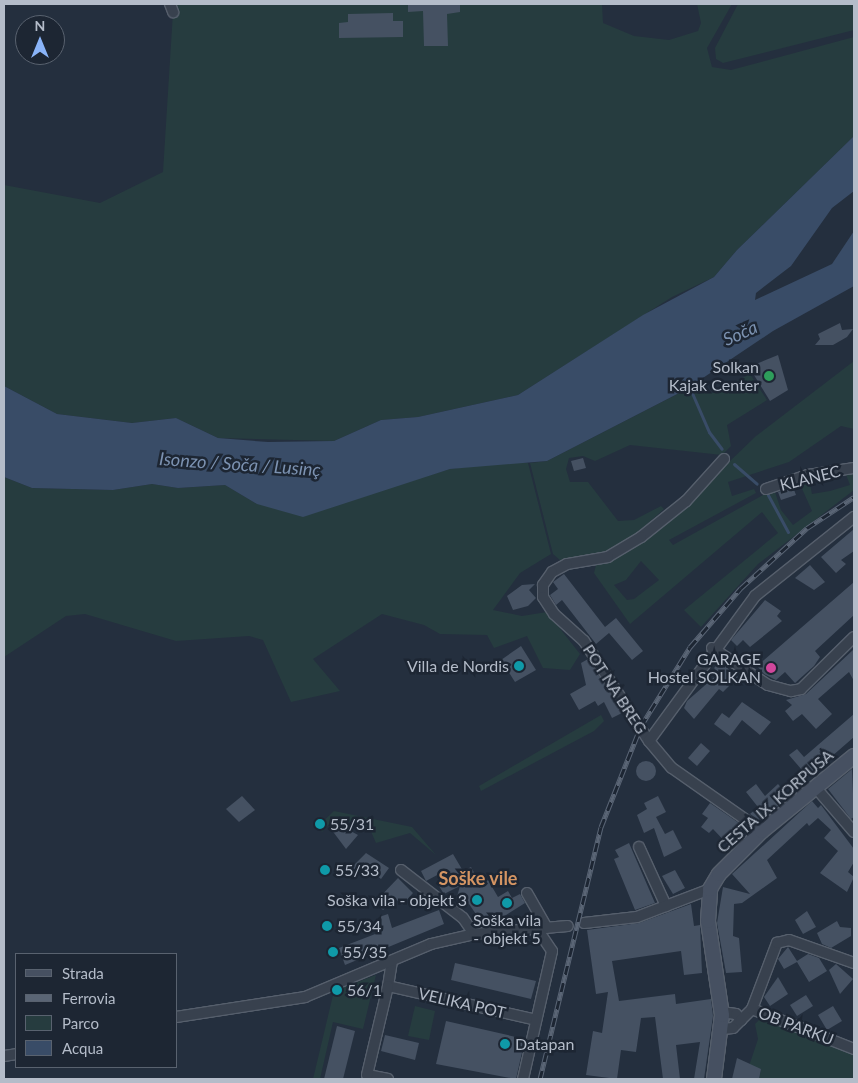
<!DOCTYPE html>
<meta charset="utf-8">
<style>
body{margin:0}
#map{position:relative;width:858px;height:1083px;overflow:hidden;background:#242f3e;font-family:Lato,sans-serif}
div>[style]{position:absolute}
.green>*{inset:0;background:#263c3f}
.water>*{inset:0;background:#394c67}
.stream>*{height:3px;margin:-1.5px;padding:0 1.5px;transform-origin:1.5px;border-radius:1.5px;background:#394c67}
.building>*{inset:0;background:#455162}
.round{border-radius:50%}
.roads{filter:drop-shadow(1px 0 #565f6c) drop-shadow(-1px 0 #565f6c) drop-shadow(0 1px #565f6c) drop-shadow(0 -1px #565f6c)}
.minor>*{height:10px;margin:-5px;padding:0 5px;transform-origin:5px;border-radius:5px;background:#38414e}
.secondary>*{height:14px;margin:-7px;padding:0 7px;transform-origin:7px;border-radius:7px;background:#465061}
.rail>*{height:5px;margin-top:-2.5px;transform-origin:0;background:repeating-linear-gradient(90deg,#1d2633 0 9px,#5a6575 0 18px);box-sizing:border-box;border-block:1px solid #5a6575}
.dots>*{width:14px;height:14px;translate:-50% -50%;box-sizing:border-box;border:2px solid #1d2633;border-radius:50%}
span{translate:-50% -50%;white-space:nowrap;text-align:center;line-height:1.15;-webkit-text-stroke:5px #1d2633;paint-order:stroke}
.poi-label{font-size:16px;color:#b4bcc9}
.right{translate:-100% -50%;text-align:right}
.left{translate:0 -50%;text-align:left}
.street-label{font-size:16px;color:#b4bcc9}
.water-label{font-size:18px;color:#7c92b1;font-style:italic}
.neighbourhood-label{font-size:18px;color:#d59563;font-weight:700}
.frame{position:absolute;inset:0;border:5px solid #b4bcc9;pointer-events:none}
.legend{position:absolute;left:15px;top:953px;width:162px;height:115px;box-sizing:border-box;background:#1d2633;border:1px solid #59626f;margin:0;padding:6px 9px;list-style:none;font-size:15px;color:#b4bcc9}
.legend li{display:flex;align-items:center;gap:10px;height:25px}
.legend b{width:25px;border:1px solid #59626f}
.north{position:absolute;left:15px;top:15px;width:50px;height:50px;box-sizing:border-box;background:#1d2633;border:1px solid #59626f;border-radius:50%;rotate:0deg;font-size:14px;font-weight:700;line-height:20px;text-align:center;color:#b4bcc9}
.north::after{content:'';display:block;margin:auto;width:18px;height:22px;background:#8ab4f8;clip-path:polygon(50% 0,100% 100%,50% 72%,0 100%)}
</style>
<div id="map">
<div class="green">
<i style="clip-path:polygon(169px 4px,602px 4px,603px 23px,634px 36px,669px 40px,698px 31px,701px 23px,697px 4px,732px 4px,707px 48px,712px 67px,731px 70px,854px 37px,854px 136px,737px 250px,714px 277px,672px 297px,518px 395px,418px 417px,381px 420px,334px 441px,218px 438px,176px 418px,132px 423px,57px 414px,4px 386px,4px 185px,100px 203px,163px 172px,173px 12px)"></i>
<i style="clip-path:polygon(738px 4px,854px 4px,854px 30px,723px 63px,716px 59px,715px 48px)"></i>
<i style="clip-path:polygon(evenodd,854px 361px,854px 429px,841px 426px,789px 462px,728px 482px,732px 496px,754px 489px,756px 493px,669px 540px,673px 545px,774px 489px,781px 510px,793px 525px,812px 511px,799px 482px,809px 479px,812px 494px,830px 491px,850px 485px,845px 472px,854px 472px,854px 490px,758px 564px,701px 627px,684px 610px,778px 533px,762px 512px,630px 624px,594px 573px,596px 565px,621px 555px,673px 516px,756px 436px,854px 361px,641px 561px,659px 580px,634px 599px,627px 600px,614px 585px,626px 580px,641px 561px)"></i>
<i style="clip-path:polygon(750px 374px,767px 400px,727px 425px,731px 446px,722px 455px,630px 445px,595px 461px,583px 456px,569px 458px,566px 469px,570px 482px,588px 482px,618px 521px,634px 520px,661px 506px,664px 509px,629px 540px,600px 557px,561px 561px,553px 554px,530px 463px,547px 461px,693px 386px,699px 392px,714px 393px)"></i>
<i style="clip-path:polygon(499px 463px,528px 463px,551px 554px,520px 573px,493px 610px,522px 616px,547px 612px,580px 654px,570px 670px,543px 668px,527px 636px,494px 648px,487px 635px,440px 634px,424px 625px,382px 614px,313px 659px,340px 691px,291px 702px,263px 640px,249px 636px,176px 641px,85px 614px,66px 616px,4px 657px,4px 477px,32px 488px,113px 490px,152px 484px,178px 488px,225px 485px,257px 504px,375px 491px,450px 469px)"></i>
<i style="clip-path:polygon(601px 715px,604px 721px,594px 731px,481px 791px,479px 786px)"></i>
<i style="clip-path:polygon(334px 811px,412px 827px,436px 855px,410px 833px,376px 843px,369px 827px,356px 822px,332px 821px,322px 832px,318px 826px)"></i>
<i style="clip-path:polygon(376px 975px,363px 1029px,333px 1022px,320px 1079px,313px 1079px,334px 991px)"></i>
<i style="clip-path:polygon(415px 1006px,435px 1011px,429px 1040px,408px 1036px)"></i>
<i style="clip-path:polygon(761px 1018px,854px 1052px,854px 1079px,759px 1079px,761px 1069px,749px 1066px,758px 1039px,755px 1024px)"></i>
</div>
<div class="water">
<i style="clip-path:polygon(854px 136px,854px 191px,832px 208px,791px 266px,756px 293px,755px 300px,832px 264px,854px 231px,854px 286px,773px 331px,685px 390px,547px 461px,450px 469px,303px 517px,257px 504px,225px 485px,178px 488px,152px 484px,113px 490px,32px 488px,4px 477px,4px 386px,57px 414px,132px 423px,176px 418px,218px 438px,268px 442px,334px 441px,381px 420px,418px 417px,518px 395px,643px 315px,714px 277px,737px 250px)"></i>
</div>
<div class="stream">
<i style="left:689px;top:386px;width:50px;rotate:66.5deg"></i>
<i style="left:709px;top:432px;width:21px;rotate:53deg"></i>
<i style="left:734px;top:464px;width:30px;rotate:41deg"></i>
<i style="left:768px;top:495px;width:42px;rotate:61.6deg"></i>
</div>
<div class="building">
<i style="clip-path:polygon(408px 4px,460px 4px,460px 12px,447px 14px,448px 46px,424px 46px,423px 11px,408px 12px)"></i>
<i style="clip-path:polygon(393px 13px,393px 21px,403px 21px,403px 37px,339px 38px,339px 23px,348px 22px,348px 14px)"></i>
<i style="clip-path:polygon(840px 323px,842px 330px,853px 329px,847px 337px,833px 345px,815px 345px,820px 339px,818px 334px)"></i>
<i style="clip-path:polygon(778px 355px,788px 390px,770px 401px,749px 367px)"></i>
<i style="clip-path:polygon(583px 458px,586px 468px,574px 471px,571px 461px)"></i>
<i style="clip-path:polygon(793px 487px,796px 495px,781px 500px,778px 492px)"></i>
<i style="clip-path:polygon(854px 529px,854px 551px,841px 560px,846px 564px,836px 573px,821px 557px)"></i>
<i style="clip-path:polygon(810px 565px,825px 582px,814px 590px,795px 578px)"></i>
<i style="clip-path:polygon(564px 574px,605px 627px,616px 618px,643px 651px,632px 660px,609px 633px,596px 644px,562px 600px,556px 605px,550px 595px,558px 589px,553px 582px)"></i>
<i style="clip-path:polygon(854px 582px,854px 615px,815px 651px,820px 657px,814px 666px,795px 683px,785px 672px,776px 680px,764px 674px,757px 666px)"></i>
<i style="clip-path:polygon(535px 584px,529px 590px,536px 598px,528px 606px,513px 610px,507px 596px,522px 585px)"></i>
<i style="clip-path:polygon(765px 600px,781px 611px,777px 616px,782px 621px,750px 647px,743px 640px,737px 646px,731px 640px)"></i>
<i style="clip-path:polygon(521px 646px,536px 670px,515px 682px,501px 660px)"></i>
<i style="clip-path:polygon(854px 649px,854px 681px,849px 672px,818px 699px,832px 714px,816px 729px,802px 714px,793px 721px,785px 711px,792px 705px,786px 700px,806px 694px)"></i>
<i style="clip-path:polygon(588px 659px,620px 708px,622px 713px,612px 718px,604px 702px,598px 706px,595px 701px,579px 710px,570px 694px,586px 685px,581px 663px)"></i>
<i style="clip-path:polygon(720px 662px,738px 677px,723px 692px,719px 689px,694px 719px,684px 708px,687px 701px,719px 673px,714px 668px)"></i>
<i style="clip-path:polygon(742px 702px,771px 722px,760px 735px,742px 720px,730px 736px,714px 724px,722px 713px,729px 718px)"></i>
<i style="clip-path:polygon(854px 714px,854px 737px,808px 777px,789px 755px,797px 749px,804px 757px)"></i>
<i style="clip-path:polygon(701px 743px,710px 751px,697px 766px,688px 758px)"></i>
<i class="round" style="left:636px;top:761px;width:20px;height:20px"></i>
<i style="clip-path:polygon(852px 769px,854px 817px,851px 819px,828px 789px)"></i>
<i style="clip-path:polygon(756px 784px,765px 796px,778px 784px,789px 797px,760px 821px,750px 814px,758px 807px,746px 792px)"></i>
<i style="clip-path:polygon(242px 796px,255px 810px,239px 822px,226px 809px)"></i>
<i style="clip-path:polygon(658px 796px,666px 812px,656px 817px,665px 834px,673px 830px,682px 848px,664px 857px,654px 828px,644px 833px,637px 815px,647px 809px,644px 803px)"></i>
<i style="clip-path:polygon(812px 801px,818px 808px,821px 805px,854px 849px,854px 862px,848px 872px,854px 877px,847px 892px,820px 873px,838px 851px,824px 838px,831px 830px,818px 818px,809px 826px,807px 823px,767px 860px,777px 878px,742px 903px,734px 904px,733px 936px,739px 938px,742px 972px,726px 973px,717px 923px,723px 887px,750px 894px,732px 874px)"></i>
<i style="clip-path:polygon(710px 803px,749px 830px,732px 849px,713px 829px,709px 833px,701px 827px,708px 818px,702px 814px)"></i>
<i style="clip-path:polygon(336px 823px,358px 835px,346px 849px,331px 829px)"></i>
<i style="clip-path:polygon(629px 843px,655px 903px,635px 910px,614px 859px,619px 857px,615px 850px)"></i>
<i style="clip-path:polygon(366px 853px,389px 868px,381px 879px,370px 870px,365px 877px,352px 867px)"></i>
<i style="clip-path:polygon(453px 854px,463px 871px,471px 867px,481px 885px,488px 880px,498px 897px,508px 891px,512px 898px,520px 894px,525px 903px,495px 922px,491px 914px,480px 920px,469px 904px,461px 908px,456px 900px,460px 886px,444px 894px,439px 886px,441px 873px,426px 881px,421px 871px)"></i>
<i style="clip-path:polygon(675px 870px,685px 888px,673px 894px,662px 876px)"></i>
<i style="clip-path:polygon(398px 878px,413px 893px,402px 905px,395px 898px,383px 910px,375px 902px)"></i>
<i style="clip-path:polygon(691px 904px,694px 926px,700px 925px,702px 973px,684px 975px,681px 951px,612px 961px,619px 1001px,675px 994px,676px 1004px,711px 999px,713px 1016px,704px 1079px,694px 1079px,700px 1042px,676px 1045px,680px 1079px,663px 1079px,655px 1017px,641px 1018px,636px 1052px,621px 1050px,617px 1079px,586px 1075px,593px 1031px,602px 1033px,608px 992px,596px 994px,587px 930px,639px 923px)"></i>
<i style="clip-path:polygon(439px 910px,444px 924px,345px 965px,339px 948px,383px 931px,379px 917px,388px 914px,392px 928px)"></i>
<i style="clip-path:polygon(807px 911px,816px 927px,803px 934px,795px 920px)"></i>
<i style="clip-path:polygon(837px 921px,840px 927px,851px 928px,851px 936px,831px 948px,822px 944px,817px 933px)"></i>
<i style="clip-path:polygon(788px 947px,797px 961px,808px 954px,819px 958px,827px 971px,809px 982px,797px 962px,784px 969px,778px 959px)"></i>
<i style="clip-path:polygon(455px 963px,536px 981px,531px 999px,451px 980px)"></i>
<i style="clip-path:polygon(836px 964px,853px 979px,840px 994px,829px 970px)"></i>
<i style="clip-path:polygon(778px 977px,788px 994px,770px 1006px,764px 997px)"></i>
<i style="clip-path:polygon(806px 995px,813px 1006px,797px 1016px,790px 1005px)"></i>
<i style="clip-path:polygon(833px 1006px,842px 1021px,827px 1030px,818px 1015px)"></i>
<i style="clip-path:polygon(446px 1021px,525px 1039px,516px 1079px,436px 1064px)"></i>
<i style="clip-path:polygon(337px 1026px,355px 1031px,343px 1079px,324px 1079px)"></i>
<i style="clip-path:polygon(385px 1035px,419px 1043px,415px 1060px,381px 1051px)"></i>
<i style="clip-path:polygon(737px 1058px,761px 1069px,759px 1079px,732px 1079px)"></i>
</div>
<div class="roads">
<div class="minor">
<i style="left:170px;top:4px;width:9px;rotate:69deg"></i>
<i style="left:724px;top:459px;width:57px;rotate:132.1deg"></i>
<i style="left:686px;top:501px;width:58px;rotate:141.3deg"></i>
<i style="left:641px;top:537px;width:39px;rotate:149deg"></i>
<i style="left:608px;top:557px;width:42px;rotate:170.3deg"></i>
<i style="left:567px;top:564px;width:17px;rotate:152deg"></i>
<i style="left:552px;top:572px;width:16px;rotate:125deg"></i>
<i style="left:543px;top:585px;width:12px;rotate:90deg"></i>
<i style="left:543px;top:597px;width:20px;rotate:57deg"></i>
<i style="left:554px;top:614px;width:40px;rotate:42deg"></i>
<i style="left:584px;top:641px;width:119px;rotate:57deg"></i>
<i style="left:649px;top:741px;width:35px;rotate:50deg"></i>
<i style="left:672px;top:768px;width:110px;rotate:35deg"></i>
<i style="left:766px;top:489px;width:44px;rotate:-18.4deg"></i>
<i style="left:808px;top:475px;width:47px;rotate:-8.7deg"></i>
<i style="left:712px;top:648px;width:67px;rotate:33.5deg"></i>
<i style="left:768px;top:685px;width:24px;rotate:15deg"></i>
<i style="left:791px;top:691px;width:10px;rotate:-11deg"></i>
<i style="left:801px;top:689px;width:74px;rotate:-44.5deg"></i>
<i style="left:649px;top:741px;width:180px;rotate:-53.8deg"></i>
<i style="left:755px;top:596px;width:127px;rotate:-38.6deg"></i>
<i style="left:816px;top:788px;width:58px;rotate:49.2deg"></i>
<i style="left:639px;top:847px;width:65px;rotate:65.4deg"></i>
<i style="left:401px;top:870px;width:78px;rotate:37.7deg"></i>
<i style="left:463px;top:918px;width:19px;rotate:55deg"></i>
<i style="left:527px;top:893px;width:40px;rotate:60.3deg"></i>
<i style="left:584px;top:923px;width:53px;rotate:-6.5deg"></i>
<i style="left:637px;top:917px;width:78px;rotate:-21deg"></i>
<i style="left:392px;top:961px;width:25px;rotate:99deg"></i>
<i style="left:388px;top:986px;width:152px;rotate:12.9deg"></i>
<i style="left:752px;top:1009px;width:110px;rotate:21.4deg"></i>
<i style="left:722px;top:1012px;width:14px;rotate:8deg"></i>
<i style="left:736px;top:1014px;width:8px;rotate:50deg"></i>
<i style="left:741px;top:1020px;width:11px;rotate:135deg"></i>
<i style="left:733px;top:1028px;width:11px;rotate:175deg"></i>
<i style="left:176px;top:1017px;width:131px;rotate:-8.8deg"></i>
<i style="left:305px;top:997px;width:137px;rotate:-22.8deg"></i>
<i style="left:431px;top:944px;width:44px;rotate:-13.1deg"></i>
<i style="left:474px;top:934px;width:94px;rotate:-4.9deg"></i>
<i style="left:741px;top:1020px;width:16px;rotate:-45deg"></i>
<i style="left:752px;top:1009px;width:71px;rotate:-69.3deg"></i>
<i style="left:777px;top:943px;width:12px;rotate:-14deg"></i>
<i style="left:789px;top:940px;width:69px;rotate:19.5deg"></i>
<i style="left:4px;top:1056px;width:12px;rotate:-9deg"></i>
<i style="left:388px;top:1079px;width:21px;rotate:-169deg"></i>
<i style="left:367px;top:1075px;width:91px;rotate:-76.7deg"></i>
<i style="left:523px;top:1079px;width:131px;rotate:-77.2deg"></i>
<i style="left:552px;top:951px;width:27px;rotate:-124deg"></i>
</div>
<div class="secondary">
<i style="left:714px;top:1079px;width:64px;rotate:-82.9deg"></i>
<i style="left:722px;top:1015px;width:95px;rotate:-98.5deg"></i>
<i style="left:708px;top:921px;width:32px;rotate:-86deg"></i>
<i style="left:710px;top:889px;width:17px;rotate:-59deg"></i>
<i style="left:719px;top:874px;width:61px;rotate:-45deg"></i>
<i style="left:762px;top:831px;width:119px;rotate:-39.2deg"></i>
</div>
</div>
<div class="rail">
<i style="left:540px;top:1079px;width:259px;rotate:-76.4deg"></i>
<i style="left:601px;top:827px;width:109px;rotate:-68.4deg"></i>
<i style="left:641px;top:726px;width:93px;rotate:-58.2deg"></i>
<i style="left:690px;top:647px;width:78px;rotate:-49.2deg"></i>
<i style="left:741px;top:588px;width:89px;rotate:-42.3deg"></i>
<i style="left:807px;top:528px;width:56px;rotate:-33.4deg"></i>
</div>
<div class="dots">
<i style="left:769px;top:376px;background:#2e9e5b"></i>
<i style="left:519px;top:666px;background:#0f9aa8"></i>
<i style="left:771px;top:668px;background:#d1479c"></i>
<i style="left:320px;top:824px;background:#0f9aa8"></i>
<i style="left:325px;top:870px;background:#0f9aa8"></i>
<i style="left:477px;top:900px;background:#0f9aa8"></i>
<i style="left:507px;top:903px;background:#0f9aa8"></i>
<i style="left:327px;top:926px;background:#0f9aa8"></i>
<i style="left:333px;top:952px;background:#0f9aa8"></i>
<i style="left:337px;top:990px;background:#0f9aa8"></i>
<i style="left:505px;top:1044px;background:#0f9aa8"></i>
</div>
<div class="poi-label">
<span class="right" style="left:759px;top:376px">Solkan<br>Kajak Center</span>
<span class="right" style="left:761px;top:668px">GARAGE<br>Hostel SOLKAN</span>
<span class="right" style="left:509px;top:666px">Villa de Nordis</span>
<span class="left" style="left:330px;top:824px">55/31</span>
<span class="left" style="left:335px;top:870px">55/33</span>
<span class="right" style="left:467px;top:900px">Soška vila - objekt 3</span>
<span style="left:507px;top:929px">Soška vila<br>- objekt 5</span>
<span class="left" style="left:337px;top:926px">55/34</span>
<span class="left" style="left:343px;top:952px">55/35</span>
<span class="left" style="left:347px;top:990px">56/1</span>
<span class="left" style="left:515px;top:1044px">Datapan</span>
</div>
<div class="street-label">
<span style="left:810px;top:478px;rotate:-14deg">KLANEC</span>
<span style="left:615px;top:689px;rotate:57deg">POT NA BREG</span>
<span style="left:775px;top:801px;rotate:-41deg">CESTA IX. KORPUSA</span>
<span style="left:462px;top:1003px;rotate:13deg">VELIKA POT</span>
<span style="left:796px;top:1026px;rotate:21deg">OB PARKU</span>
</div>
<div class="water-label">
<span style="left:740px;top:333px;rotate:-24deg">Soča</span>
<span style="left:240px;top:464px;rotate:4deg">Isonzo / Soča / Lusinç</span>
</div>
<div class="neighbourhood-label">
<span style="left:478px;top:878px">Soške vile</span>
</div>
<div class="frame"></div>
<ul class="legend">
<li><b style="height:6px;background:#465061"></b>Strada</li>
<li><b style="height:6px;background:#5a6575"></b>Ferrovia</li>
<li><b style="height:14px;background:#263c3f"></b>Parco</li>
<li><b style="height:14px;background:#394c67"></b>Acqua</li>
</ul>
<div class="north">N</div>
</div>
